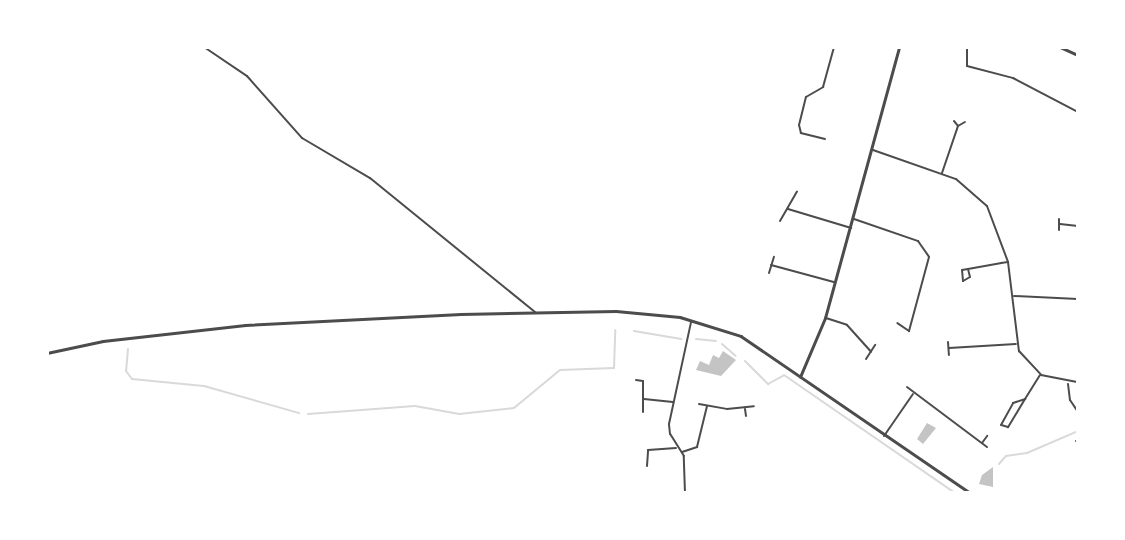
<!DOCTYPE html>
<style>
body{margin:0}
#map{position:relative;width:1125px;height:540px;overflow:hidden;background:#fff;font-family:"PT Sans",sans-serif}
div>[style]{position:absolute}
.stream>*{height:2px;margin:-1px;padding:0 1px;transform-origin:1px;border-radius:1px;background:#d9d9d9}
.building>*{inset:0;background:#c4c4c4}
.minor>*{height:2px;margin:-1px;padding:0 1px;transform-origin:1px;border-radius:1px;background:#4c4c4c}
.tertiary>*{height:2.5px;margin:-1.25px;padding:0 1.25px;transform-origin:1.25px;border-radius:1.25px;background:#4c4c4c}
span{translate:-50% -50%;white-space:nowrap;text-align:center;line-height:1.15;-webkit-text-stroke:5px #fff;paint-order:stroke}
.frame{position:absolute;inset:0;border:49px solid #fff;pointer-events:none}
</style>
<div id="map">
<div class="stream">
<i style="left:634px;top:331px;width:48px;rotate:9.7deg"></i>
<i style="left:696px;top:339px;width:20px;rotate:6deg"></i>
<i style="left:722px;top:344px;width:18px;rotate:41deg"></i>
<i style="left:128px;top:349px;width:22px;rotate:95deg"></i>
<i style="left:126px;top:371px;width:10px;rotate:53deg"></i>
<i style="left:132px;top:379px;width:72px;rotate:5.6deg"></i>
<i style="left:204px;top:386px;width:99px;rotate:15.9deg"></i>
<i style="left:745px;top:361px;width:33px;rotate:45deg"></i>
<i style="left:768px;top:384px;width:18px;rotate:-29deg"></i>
<i style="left:784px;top:375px;width:208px;rotate:34.6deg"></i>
<i style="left:308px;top:414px;width:107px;rotate:-4.3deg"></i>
<i style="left:415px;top:406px;width:45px;rotate:10.3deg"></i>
<i style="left:459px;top:414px;width:55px;rotate:-6.2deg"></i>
<i style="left:514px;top:408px;width:60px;rotate:-39.6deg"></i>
<i style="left:560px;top:370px;width:54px;rotate:-2.1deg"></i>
<i style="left:614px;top:368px;width:38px;rotate:-88deg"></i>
<i style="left:999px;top:464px;width:11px;rotate:-49deg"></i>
<i style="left:1006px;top:456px;width:21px;rotate:-8deg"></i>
<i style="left:1027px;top:453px;width:56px;rotate:-23.3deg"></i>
</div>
<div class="building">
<i style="clip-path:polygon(723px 351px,736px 360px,721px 376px,696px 370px,700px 361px,709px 365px,713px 355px,719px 358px)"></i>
<i style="clip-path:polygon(927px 423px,936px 428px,923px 444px,917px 439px)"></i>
<i style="clip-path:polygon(993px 467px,993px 487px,979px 484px,982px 475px)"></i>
</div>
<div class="minor">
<i style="left:204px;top:47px;width:52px;rotate:34deg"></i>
<i style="left:247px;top:76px;width:83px;rotate:48.4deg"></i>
<i style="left:302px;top:138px;width:79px;rotate:30.5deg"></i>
<i style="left:370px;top:178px;width:213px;rotate:39.1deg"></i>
<i style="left:967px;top:47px;width:19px;rotate:90deg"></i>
<i style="left:967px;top:66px;width:48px;rotate:14.6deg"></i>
<i style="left:1013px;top:78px;width:73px;rotate:27.6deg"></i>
<i style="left:954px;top:121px;width:6px;rotate:51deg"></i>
<i style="left:958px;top:126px;width:8px;rotate:-30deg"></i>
<i style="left:825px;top:139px;width:25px;rotate:-166deg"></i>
<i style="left:801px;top:133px;width:8px;rotate:-104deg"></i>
<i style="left:799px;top:125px;width:29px;rotate:-76deg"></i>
<i style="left:806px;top:97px;width:20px;rotate:-30deg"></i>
<i style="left:823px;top:87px;width:41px;rotate:-74.6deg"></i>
<i style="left:873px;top:150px;width:88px;rotate:19.3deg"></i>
<i style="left:956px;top:179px;width:41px;rotate:41.1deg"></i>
<i style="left:987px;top:206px;width:60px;rotate:69.4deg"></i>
<i style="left:1008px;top:262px;width:90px;rotate:83deg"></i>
<i style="left:1019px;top:351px;width:33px;rotate:47deg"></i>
<i style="left:1041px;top:375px;width:38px;rotate:11deg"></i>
<i style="left:942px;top:173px;width:50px;rotate:-71.2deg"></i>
<i style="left:788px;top:209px;width:66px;rotate:16.8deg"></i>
<i style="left:854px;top:219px;width:68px;rotate:19deg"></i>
<i style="left:918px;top:241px;width:19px;rotate:55deg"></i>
<i style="left:929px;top:257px;width:77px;rotate:105.1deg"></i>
<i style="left:909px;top:331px;width:14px;rotate:-146deg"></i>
<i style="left:780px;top:221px;width:34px;rotate:-60deg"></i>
<i style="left:1060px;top:224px;width:18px;rotate:6deg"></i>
<i style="left:1059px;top:230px;width:11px;rotate:-90deg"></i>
<i style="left:771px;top:265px;width:65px;rotate:15.1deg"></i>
<i style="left:968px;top:269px;width:8px;rotate:76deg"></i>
<i style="left:970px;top:277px;width:8px;rotate:150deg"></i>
<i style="left:963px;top:281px;width:11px;rotate:-95deg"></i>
<i style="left:962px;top:270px;width:6px;rotate:-9deg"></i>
<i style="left:968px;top:269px;width:34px;rotate:-10deg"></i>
<i style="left:1001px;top:263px;width:7px;rotate:-8deg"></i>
<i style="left:769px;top:273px;width:17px;rotate:-73deg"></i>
<i style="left:1014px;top:296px;width:64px;rotate:2.7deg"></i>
<i style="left:826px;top:318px;width:22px;rotate:18deg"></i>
<i style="left:847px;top:325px;width:36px;rotate:48deg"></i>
<i style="left:948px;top:342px;width:13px;rotate:86deg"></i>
<i style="left:949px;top:348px;width:67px;rotate:-3.4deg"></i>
<i style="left:866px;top:359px;width:17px;rotate:-57deg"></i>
<i style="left:636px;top:380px;width:7px;rotate:8deg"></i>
<i style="left:643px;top:381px;width:31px;rotate:90deg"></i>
<i style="left:1068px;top:384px;width:16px;rotate:83deg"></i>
<i style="left:1070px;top:400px;width:14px;rotate:56deg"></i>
<i style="left:907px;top:387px;width:100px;rotate:36.9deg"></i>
<i style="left:644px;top:399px;width:29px;rotate:6deg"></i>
<i style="left:1025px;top:399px;width:33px;rotate:121deg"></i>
<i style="left:1008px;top:427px;width:7px;rotate:-164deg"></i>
<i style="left:1001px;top:425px;width:25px;rotate:-61deg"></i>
<i style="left:1013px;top:403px;width:13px;rotate:-18deg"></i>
<i style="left:1025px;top:399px;width:28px;rotate:-58deg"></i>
<i style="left:699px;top:404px;width:28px;rotate:10deg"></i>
<i style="left:727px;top:409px;width:27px;rotate:-6deg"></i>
<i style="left:745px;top:409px;width:7px;rotate:82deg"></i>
<i style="left:884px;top:436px;width:51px;rotate:-55.4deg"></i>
<i style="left:1076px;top:441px;width:2px"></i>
<i style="left:982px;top:443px;width:9px;rotate:-54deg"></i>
<i style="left:682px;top:452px;width:16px;rotate:-18deg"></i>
<i style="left:697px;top:447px;width:42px;rotate:-76.3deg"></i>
<i style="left:647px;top:466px;width:16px;rotate:-86deg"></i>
<i style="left:648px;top:450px;width:28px;rotate:-4deg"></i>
<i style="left:685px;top:493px;width:37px;rotate:-92deg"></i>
<i style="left:684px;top:456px;width:26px;rotate:-122deg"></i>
<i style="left:670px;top:434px;width:10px;rotate:-96deg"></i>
<i style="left:669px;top:424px;width:104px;rotate:-77.8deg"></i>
</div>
<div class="tertiary">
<i style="left:1060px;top:47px;width:20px;rotate:24deg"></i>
<i style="left:47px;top:353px;width:57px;rotate:-12.1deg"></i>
<i style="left:103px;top:341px;width:143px;rotate:-6.4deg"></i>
<i style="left:245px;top:325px;width:216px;rotate:-2.9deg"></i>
<i style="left:461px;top:314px;width:155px;rotate:-1.1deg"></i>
<i style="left:616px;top:311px;width:64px;rotate:5.4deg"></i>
<i style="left:680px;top:317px;width:64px;rotate:17.3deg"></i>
<i style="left:741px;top:336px;width:278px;rotate:34.4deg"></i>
<i style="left:800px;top:377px;width:64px;rotate:-67deg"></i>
<i style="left:825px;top:318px;width:281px;rotate:-74.7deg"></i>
</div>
<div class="frame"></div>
</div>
